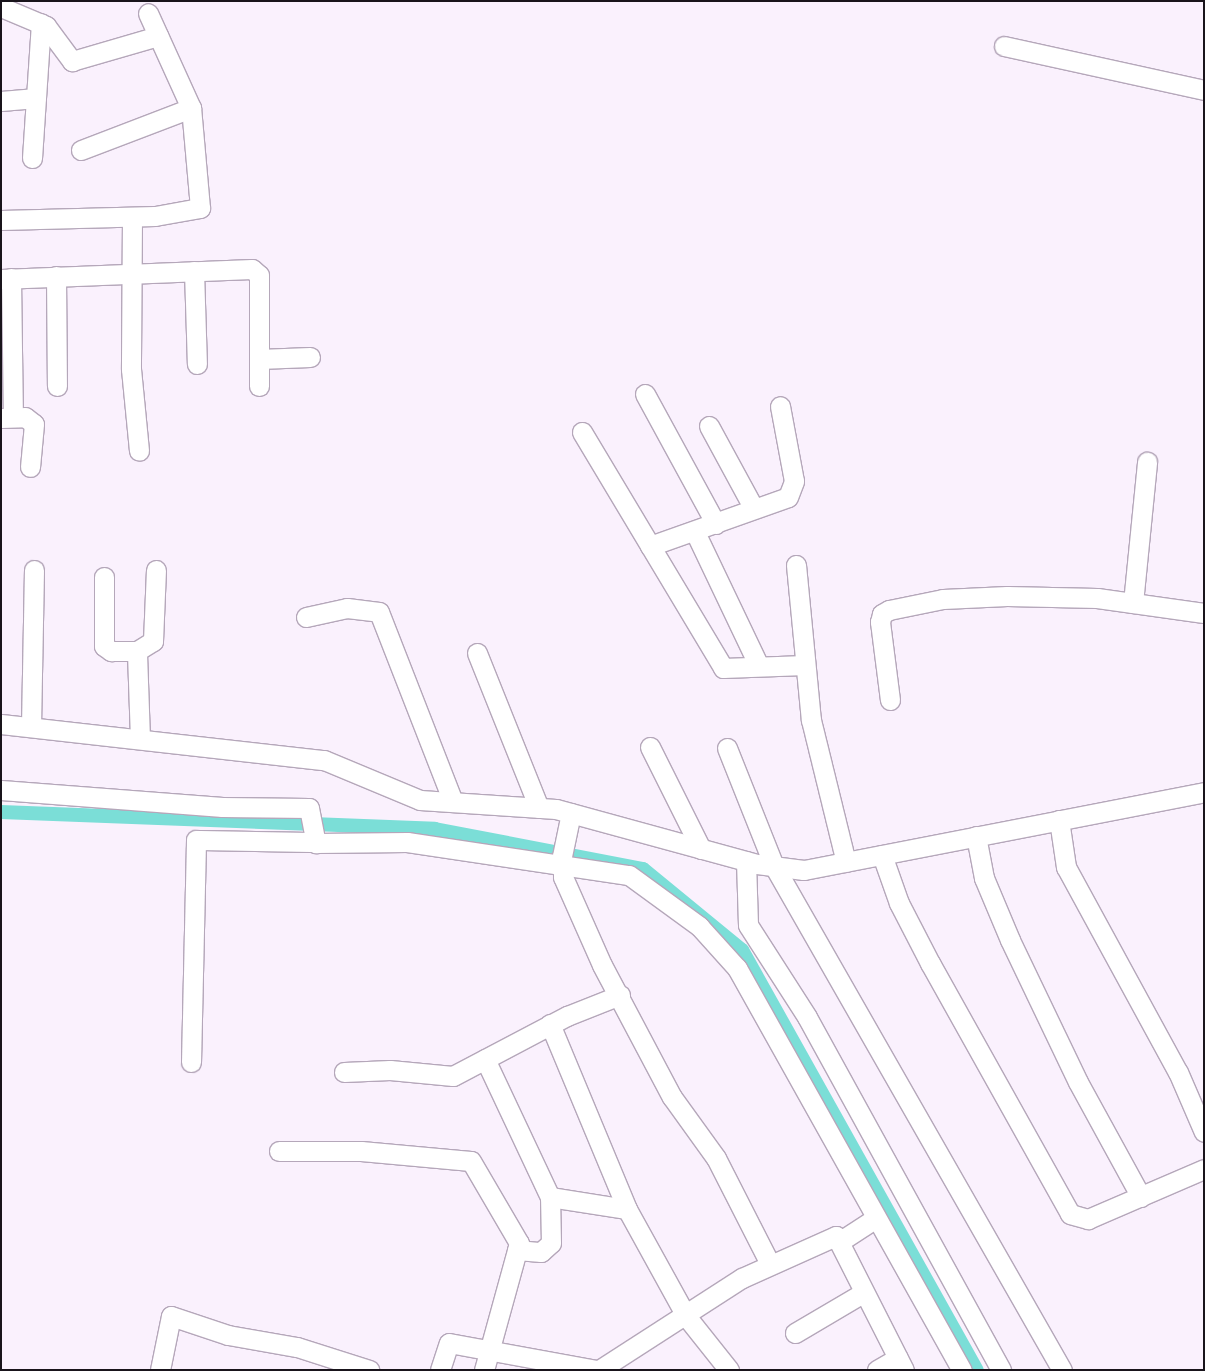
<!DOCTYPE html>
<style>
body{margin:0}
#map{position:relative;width:1205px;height:1371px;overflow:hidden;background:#faf1fd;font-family:"Work Sans",sans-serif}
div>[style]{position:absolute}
.canal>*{height:14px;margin:-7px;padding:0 7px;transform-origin:7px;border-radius:7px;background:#7bded7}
.roads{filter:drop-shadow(1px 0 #b5a7ba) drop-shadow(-1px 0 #b5a7ba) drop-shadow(0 1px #b5a7ba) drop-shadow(0 -1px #b5a7ba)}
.minor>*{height:19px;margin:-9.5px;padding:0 9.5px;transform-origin:9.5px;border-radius:9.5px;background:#fff}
span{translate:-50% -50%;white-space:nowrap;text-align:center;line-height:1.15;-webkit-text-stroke:5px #faf1fd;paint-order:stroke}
.frame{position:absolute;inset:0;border:2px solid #19141b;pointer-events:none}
</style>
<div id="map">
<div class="canal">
<i style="left:1px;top:812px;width:434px;rotate:2.2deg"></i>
<i style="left:435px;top:829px;width:212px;rotate:10.9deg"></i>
<i style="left:643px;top:869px;width:128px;rotate:39.3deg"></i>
<i style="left:742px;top:950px;width:481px;rotate:60.8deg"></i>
</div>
<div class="roads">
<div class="minor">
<i style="left:1px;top:7px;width:49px;rotate:22.9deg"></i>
<i style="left:46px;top:26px;width:44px;rotate:53.4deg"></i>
<i style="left:72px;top:61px;width:90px;rotate:-16.2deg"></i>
<i style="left:1004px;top:46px;width:205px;rotate:12.4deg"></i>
<i style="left:1px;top:101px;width:35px;rotate:-5deg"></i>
<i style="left:81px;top:150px;width:118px;rotate:-20.9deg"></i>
<i style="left:32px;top:158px;width:135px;rotate:-86.2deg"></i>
<i style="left:132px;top:217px;width:152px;rotate:90.4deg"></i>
<i style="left:131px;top:369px;width:82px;rotate:84.4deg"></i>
<i style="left:1px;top:220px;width:154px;rotate:-1.5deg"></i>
<i style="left:155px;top:216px;width:46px;rotate:-10.1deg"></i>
<i style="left:200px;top:208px;width:100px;rotate:-95.1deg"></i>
<i style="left:191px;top:108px;width:104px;rotate:-114.4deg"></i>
<i style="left:194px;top:271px;width:93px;rotate:88.2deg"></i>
<i style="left:56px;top:276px;width:110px;rotate:89.5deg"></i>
<i style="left:11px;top:278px;width:139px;rotate:89.2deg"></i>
<i style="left:1px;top:279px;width:251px;rotate:-2.3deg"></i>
<i style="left:252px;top:269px;width:9px;rotate:41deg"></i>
<i style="left:259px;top:275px;width:111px;rotate:90deg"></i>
<i style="left:259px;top:359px;width:51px;rotate:-2.2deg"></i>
<i style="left:645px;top:394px;width:148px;rotate:61.4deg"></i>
<i style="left:1px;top:418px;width:24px;rotate:-2deg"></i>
<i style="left:25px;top:417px;width:11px;rotate:38deg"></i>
<i style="left:34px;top:424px;width:43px;rotate:95.3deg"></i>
<i style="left:709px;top:426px;width:92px;rotate:61.5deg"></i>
<i style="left:582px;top:432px;width:275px;rotate:59.1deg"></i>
<i style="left:723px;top:668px;width:82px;rotate:-2.1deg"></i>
<i style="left:695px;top:532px;width:148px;rotate:64.5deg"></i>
<i style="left:650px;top:546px;width:146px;rotate:-19.5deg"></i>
<i style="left:788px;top:497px;width:17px;rotate:-69deg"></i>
<i style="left:794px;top:481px;width:76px;rotate:-100.6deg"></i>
<i style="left:796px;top:565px;width:156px;rotate:84.5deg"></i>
<i style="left:811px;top:720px;width:146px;rotate:76.2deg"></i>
<i style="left:104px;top:577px;width:69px;rotate:90deg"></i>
<i style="left:104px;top:646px;width:9px;rotate:36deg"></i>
<i style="left:111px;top:651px;width:26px"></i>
<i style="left:1133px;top:603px;width:142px;rotate:-84.3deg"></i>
<i style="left:306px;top:617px;width:42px;rotate:-12.4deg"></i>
<i style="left:347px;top:608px;width:32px;rotate:7deg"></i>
<i style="left:379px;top:612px;width:204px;rotate:68.7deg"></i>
<i style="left:477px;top:653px;width:167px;rotate:68.2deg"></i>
<i style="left:890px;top:700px;width:79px;rotate:-97.3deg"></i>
<i style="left:880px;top:622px;width:8px;rotate:-76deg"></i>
<i style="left:882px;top:614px;width:8px;rotate:-30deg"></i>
<i style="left:889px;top:610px;width:55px;rotate:-11.5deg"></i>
<i style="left:943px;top:599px;width:64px;rotate:-2.7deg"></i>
<i style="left:1007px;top:596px;width:90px;rotate:1.3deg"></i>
<i style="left:1097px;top:598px;width:108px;rotate:8deg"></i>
<i style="left:1px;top:724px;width:325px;rotate:6.4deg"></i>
<i style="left:324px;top:760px;width:104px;rotate:22.6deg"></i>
<i style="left:420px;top:800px;width:136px;rotate:3.8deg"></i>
<i style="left:556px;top:809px;width:208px;rotate:15.3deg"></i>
<i style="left:757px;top:864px;width:47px;rotate:7.3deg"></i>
<i style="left:804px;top:870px;width:408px;rotate:-11deg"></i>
<i style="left:31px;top:726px;width:156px;rotate:-88.9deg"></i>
<i style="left:140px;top:739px;width:88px;rotate:-92deg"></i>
<i style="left:137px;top:651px;width:19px;rotate:-32deg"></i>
<i style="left:153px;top:641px;width:71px;rotate:-87.6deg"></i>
<i style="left:650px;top:747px;width:114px;rotate:63.4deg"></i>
<i style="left:727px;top:748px;width:127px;rotate:68.3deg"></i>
<i style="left:774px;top:866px;width:580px;rotate:60.26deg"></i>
<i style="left:1px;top:790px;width:222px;rotate:4.4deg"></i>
<i style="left:222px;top:807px;width:87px;rotate:0.7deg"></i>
<i style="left:309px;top:808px;width:36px;rotate:79deg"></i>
<i style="left:316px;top:843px;width:91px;rotate:-0.6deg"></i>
<i style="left:407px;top:842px;width:224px;rotate:8.5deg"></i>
<i style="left:629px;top:875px;width:87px;rotate:36.1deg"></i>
<i style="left:699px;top:926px;width:57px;rotate:47.9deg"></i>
<i style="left:737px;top:968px;width:461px;rotate:60.8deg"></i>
<i style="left:571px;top:813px;width:44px;rotate:101.8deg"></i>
<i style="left:562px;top:856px;width:21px;rotate:87deg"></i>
<i style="left:563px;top:877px;width:96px;rotate:66.1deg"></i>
<i style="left:602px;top:965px;width:149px;rotate:62.1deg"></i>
<i style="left:672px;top:1097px;width:75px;rotate:54.2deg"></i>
<i style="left:716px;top:1158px;width:119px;rotate:63deg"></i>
<i style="left:1059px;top:820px;width:48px;rotate:81.5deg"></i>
<i style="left:1066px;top:867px;width:234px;rotate:61.4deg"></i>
<i style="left:1178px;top:1072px;width:65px;rotate:66.6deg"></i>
<i style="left:976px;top:836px;width:43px;rotate:79.2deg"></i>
<i style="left:984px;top:878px;width:67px;rotate:67.2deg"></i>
<i style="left:1010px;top:940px;width:157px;rotate:64.4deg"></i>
<i style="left:1078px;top:1082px;width:131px;rotate:61.3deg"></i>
<i style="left:882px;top:855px;width:51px;rotate:70.5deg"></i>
<i style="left:899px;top:903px;width:68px;rotate:62.7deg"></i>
<i style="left:930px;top:963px;width:287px;rotate:60.8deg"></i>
<i style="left:1070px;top:1214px;width:19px;rotate:16deg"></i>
<i style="left:1088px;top:1219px;width:126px;rotate:-23.3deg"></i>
<i style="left:746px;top:861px;width:64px;rotate:88.2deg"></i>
<i style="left:748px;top:925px;width:109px;rotate:57.3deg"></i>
<i style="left:807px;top:1017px;width:403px;rotate:61.2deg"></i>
<i style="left:550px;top:1024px;width:200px;rotate:67.4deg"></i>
<i style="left:485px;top:1059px;width:153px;rotate:64.8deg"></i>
<i style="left:550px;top:1197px;width:78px;rotate:8.9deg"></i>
<i style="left:627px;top:1209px;width:122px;rotate:61.1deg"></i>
<i style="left:686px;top:1316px;width:69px;rotate:51.5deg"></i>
<i style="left:191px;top:1062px;width:222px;rotate:-88.7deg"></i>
<i style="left:196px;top:840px;width:118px;rotate:1deg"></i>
<i style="left:344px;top:1072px;width:46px;rotate:-2.5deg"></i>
<i style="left:390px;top:1070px;width:63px;rotate:5.4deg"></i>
<i style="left:453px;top:1076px;width:129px;rotate:-27.8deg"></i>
<i style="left:567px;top:1016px;width:57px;rotate:-21.6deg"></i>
<i style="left:279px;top:1151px;width:82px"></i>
<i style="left:361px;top:1151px;width:110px;rotate:5.2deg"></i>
<i style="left:471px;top:1161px;width:95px;rotate:59.7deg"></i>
<i style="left:519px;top:1243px;width:132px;rotate:105.4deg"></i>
<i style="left:839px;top:1242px;width:44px;rotate:-33deg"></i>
<i style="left:517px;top:1250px;width:24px;rotate:5deg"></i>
<i style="left:541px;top:1252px;width:13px;rotate:-42deg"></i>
<i style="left:551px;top:1243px;width:46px;rotate:-91.2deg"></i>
<i style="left:795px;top:1333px;width:79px;rotate:-30.5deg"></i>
<i style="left:160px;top:1370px;width:55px;rotate:-78.5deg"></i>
<i style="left:171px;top:1316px;width:60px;rotate:18.4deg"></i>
<i style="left:228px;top:1335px;width:70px;rotate:9.9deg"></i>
<i style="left:297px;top:1347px;width:76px;rotate:17.7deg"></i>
<i style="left:440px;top:1370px;width:28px;rotate:-72deg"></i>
<i style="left:449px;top:1343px;width:149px;rotate:10.4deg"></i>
<i style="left:599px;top:1370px;width:170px;rotate:-32.8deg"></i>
<i style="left:742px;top:1278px;width:103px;rotate:-24.1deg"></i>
<i style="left:836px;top:1236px;width:150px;rotate:63.1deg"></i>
<i style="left:877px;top:1370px;width:24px;rotate:-30deg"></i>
</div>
</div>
<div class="frame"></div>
</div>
